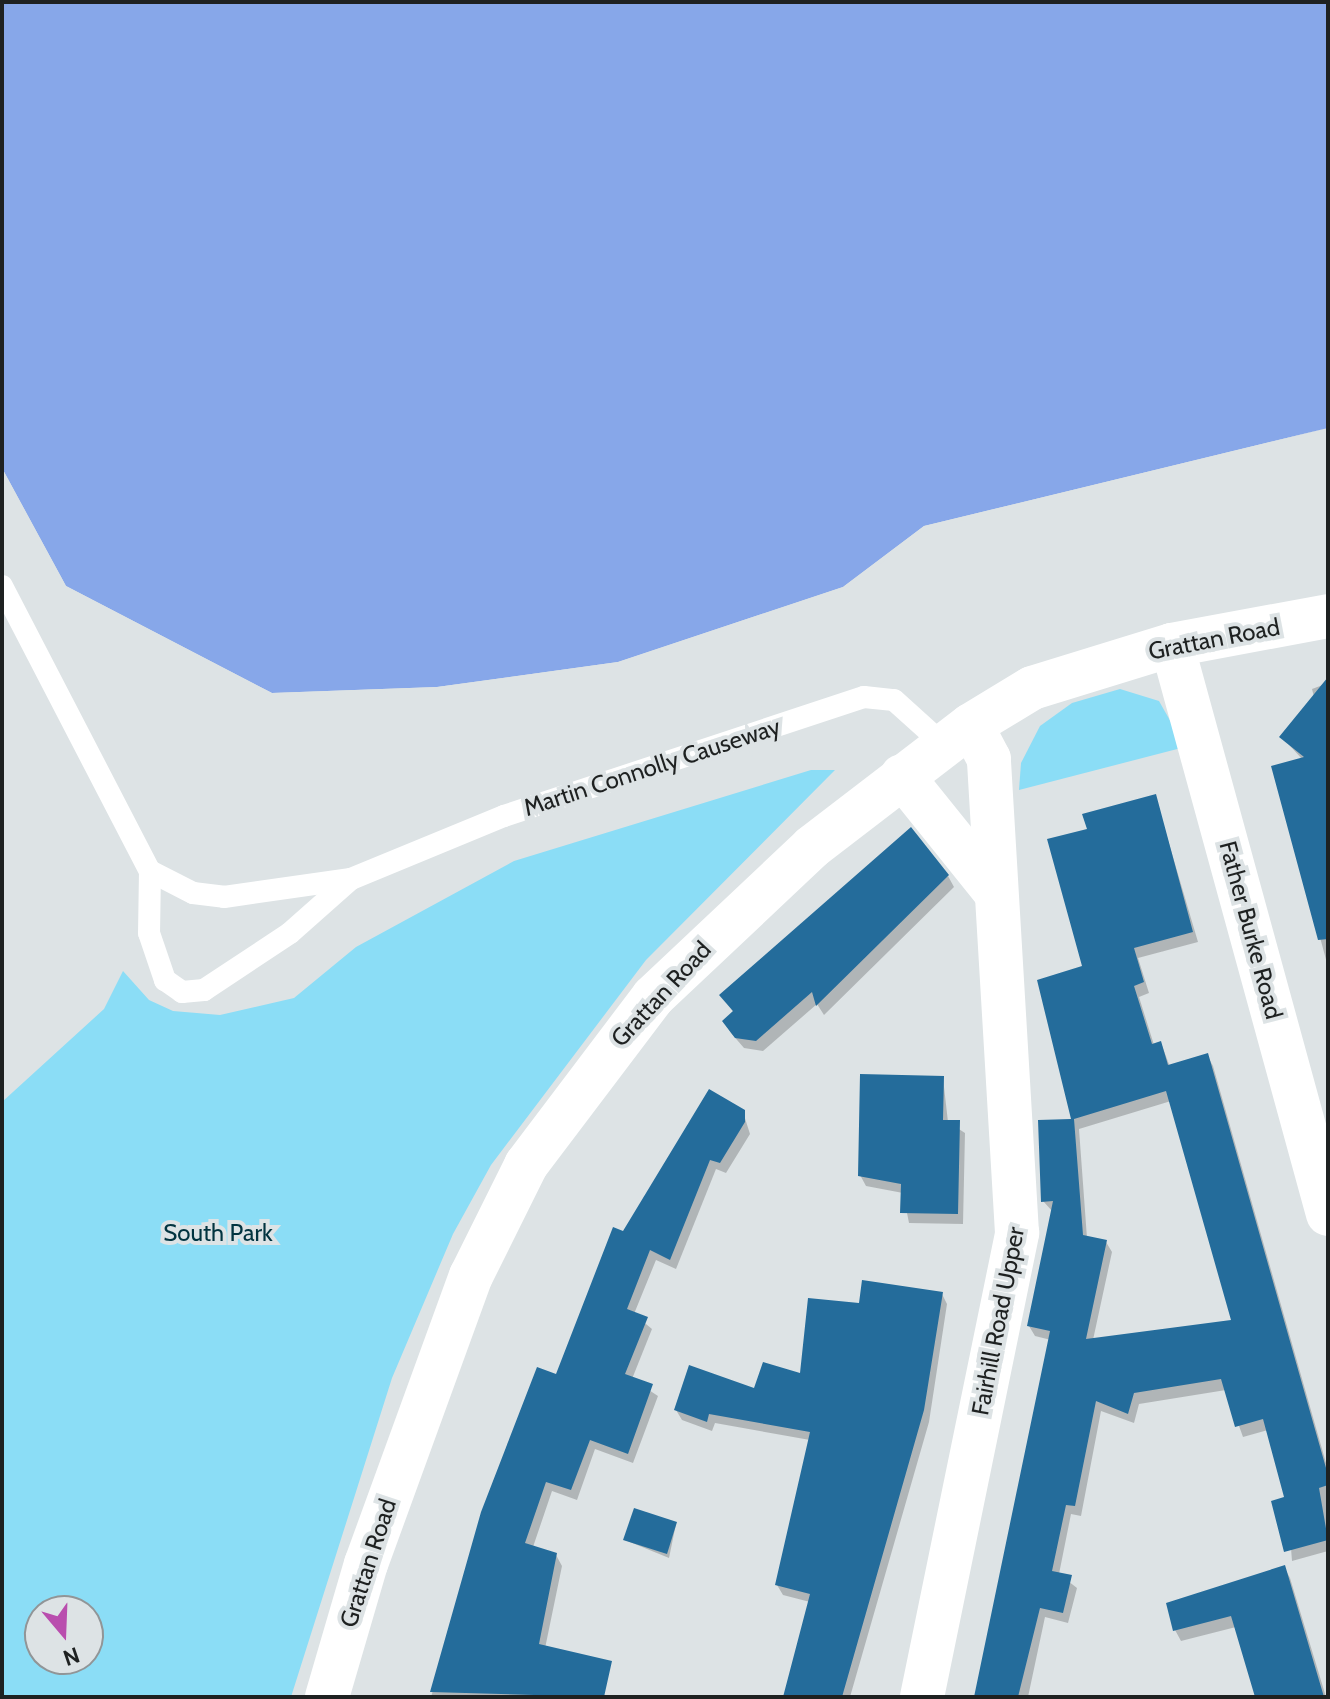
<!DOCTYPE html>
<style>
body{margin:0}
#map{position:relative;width:1330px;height:1699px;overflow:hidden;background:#dde3e5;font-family:Cabin,sans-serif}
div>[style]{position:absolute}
.green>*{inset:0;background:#8bddf6}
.water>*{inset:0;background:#87a7e9}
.pier>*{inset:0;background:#dde3e5}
.shadow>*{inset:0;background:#0003}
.building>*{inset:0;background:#246c9b}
.service>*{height:22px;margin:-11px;padding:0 11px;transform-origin:11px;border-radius:11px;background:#fff}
.minor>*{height:44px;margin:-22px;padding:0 22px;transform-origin:22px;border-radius:22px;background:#fff}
span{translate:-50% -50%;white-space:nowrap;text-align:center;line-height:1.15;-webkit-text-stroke:8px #dde3e5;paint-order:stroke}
.street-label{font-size:24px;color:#1e2121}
.park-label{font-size:24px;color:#023440}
.frame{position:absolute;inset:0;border:4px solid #1e2121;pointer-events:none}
.north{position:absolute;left:24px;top:1595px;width:80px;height:80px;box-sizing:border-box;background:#dde3e5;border:2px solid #919597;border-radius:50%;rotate:161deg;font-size:22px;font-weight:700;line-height:32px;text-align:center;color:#1e2121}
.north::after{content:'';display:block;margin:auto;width:28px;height:36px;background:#b94eae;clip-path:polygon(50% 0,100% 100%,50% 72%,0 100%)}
</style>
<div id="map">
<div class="green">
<i style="clip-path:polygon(1120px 689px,1159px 701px,1185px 747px,1019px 790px,1021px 763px,1040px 726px,1072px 703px)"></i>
<i style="clip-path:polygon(evenodd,811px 770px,835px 770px,646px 960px,491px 1165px,453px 1234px,392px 1378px,291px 1697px,2px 1697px,2px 1102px,104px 1009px,123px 971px,149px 1000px,173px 1011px,220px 1015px,294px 998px,356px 947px,514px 861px,811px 770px,40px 1611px,88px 1611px,88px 1659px,40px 1659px,40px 1611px)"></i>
</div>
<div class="water">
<i style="clip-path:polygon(2px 2px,1328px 2px,1328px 428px,924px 526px,843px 587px,618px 662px,437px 687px,272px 693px,66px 586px,2px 468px)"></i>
</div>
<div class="pier">
<i style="clip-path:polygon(1328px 428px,926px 530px,845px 590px,619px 666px,438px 691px,272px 697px,64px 589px,2px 477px,2px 468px,66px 586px,272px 693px,437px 687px,618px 662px,843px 587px,924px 526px)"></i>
</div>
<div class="shadow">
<i style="clip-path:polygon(1328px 683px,1328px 967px,1274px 767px,1302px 759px,1282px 737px,1314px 697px,1312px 689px)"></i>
<i style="clip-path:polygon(evenodd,1155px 796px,1198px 942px,1138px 958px,1149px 993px,1139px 997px,1154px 1045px,1161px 1043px,1170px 1067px,1207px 1055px,1213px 1066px,1328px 1470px,1328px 1551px,1292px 1561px,1287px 1498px,1268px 1430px,1243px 1437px,1226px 1390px,1139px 1404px,1134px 1423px,1101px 1411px,1081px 1516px,1071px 1514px,1059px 1574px,1077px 1588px,1068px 1623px,1045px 1617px,1028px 1697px,975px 1697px,1051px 1340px,1035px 1336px,1029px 1326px,1053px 1212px,1043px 1201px,1074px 1121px,1089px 830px,1155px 796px,1171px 1101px,1233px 1322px,1093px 1340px,1112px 1252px,1106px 1242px,1087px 1238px,1079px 1129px,1171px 1101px)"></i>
<i style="clip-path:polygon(948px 876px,954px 887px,824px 1015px,817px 1004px,763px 1051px,744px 1048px,731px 1033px,724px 1022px,734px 1013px,721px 995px)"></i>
<i style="clip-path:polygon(943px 1078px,948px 1122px,965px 1133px,963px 1224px,909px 1223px,903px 1193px,866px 1186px,860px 1175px)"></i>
<i style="clip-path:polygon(743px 1112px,750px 1134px,726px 1173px,716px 1169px,676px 1269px,656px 1260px,634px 1314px,652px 1329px,632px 1379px,658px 1396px,633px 1463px,595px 1449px,577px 1500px,552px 1491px,533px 1547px,556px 1555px,562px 1566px,535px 1697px,431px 1697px,508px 1442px,557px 1376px,624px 1233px)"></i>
<i style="clip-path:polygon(942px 1294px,947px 1304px,929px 1422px,850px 1697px,786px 1697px,810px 1602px,783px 1595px,777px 1585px,810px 1440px,715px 1423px,712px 1431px,682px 1420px,676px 1410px,802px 1376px,860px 1305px)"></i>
<i style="clip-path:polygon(676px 1524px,669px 1558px,625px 1540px)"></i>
<i style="clip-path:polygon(1284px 1567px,1290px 1578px,1326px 1697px,1257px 1697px,1236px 1627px,1181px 1641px,1175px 1630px)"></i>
</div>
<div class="building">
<i style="clip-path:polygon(1328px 677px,1328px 939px,1318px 940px,1271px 766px,1304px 757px,1279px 737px)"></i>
<i style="clip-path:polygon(evenodd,1156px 794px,1193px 932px,1134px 948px,1144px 982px,1134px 986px,1152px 1044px,1161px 1041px,1168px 1065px,1208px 1053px,1328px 1475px,1328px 1485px,1319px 1488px,1328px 1540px,1284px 1552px,1271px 1501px,1284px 1497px,1263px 1419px,1235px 1427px,1221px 1379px,1134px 1393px,1128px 1414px,1096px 1401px,1075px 1506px,1066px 1505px,1052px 1571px,1072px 1575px,1063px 1613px,1040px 1608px,1018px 1697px,974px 1697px,1050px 1331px,1027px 1326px,1053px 1201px,1041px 1202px,1038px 1120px,1071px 1119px,1037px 980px,1082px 966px,1047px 839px,1087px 829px,1082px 814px,1156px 794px,1166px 1091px,1231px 1320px,1086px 1339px,1107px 1240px,1083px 1235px,1074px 1119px,1166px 1091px)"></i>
<i style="clip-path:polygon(911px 827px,949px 875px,816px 1006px,812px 992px,756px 1041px,735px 1038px,722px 1021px,733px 1011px,719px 995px)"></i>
<i style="clip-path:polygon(860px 1074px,944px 1076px,943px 1120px,960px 1120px,958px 1214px,900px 1213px,901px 1184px,858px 1176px)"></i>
<i style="clip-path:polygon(709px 1089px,745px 1110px,745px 1122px,720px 1163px,710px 1160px,670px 1260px,650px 1250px,627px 1309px,648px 1317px,625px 1374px,653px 1384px,628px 1454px,590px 1440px,571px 1490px,546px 1482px,525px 1543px,557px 1553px,539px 1644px,612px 1661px,604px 1697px,430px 1692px,481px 1512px,537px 1367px,556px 1374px,613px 1227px,623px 1231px)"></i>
<i style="clip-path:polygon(862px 1280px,943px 1292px,924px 1410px,842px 1697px,783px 1697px,810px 1594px,775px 1585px,810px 1432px,709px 1414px,707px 1422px,674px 1410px,689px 1365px,754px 1388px,763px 1362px,800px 1373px,808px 1298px,859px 1303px)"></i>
<i style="clip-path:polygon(634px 1508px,677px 1522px,667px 1554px,623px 1540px)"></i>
<i style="clip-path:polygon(1285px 1565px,1316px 1670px,1324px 1697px,1255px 1697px,1231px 1616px,1173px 1631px,1166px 1603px)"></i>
</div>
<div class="service">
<i style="left:2px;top:586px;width:321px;rotate:62.6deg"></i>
<i style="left:150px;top:871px;width:62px;rotate:90.9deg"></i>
<i style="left:149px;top:933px;width:50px;rotate:71.2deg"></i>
<i style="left:165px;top:980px;width:21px;rotate:35deg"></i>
<i style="left:182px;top:992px;width:22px;rotate:-5deg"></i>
<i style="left:204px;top:990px;width:103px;rotate:-33.5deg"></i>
<i style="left:290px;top:933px;width:81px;rotate:-41.5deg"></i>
<i style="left:150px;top:871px;width:48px;rotate:27.1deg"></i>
<i style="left:193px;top:893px;width:31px;rotate:7deg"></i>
<i style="left:224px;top:897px;width:128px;rotate:-8.1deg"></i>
<i style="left:351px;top:879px;width:165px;rotate:-22.4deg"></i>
<i style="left:504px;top:816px;width:379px;rotate:-18.3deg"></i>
<i style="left:864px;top:697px;width:30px;rotate:6deg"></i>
<i style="left:894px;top:700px;width:67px;rotate:42deg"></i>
</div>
<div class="minor">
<i style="left:1172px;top:645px;width:590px;rotate:74.67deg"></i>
<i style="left:902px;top:776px;width:150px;rotate:51.2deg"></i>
<i style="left:327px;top:1697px;width:139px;rotate:-73.7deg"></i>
<i style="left:366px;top:1564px;width:307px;rotate:-70deg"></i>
<i style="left:471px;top:1276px;width:124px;rotate:-63.6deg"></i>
<i style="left:526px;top:1165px;width:211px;rotate:-52.9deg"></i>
<i style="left:653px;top:997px;width:219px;rotate:-43.3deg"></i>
<i style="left:812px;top:847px;width:200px;rotate:-37.5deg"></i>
<i style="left:971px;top:725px;width:71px;rotate:-31.2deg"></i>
<i style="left:1032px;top:688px;width:146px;rotate:-17.1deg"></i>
<i style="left:1172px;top:645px;width:159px;rotate:-10.5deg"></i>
<i style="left:922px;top:1697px;width:474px;rotate:-78.4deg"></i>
<i style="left:1017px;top:1233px;width:475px;rotate:-93.4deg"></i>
<i style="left:989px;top:759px;width:38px;rotate:-118deg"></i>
</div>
<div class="street-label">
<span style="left:1214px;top:639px;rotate:-11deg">Grattan Road</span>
<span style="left:652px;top:767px;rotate:-18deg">Martin Connolly Causeway</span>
<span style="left:1251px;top:930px;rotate:75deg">Father Burke Road</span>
<span style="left:661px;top:994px;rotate:-47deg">Grattan Road</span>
<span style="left:998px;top:1321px;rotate:-79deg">Fairhill Road Upper</span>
<span style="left:368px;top:1563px;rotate:-72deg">Grattan Road</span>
</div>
<div class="park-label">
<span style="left:218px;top:1233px">South Park</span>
</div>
<div class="frame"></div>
<div class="north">N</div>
</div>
